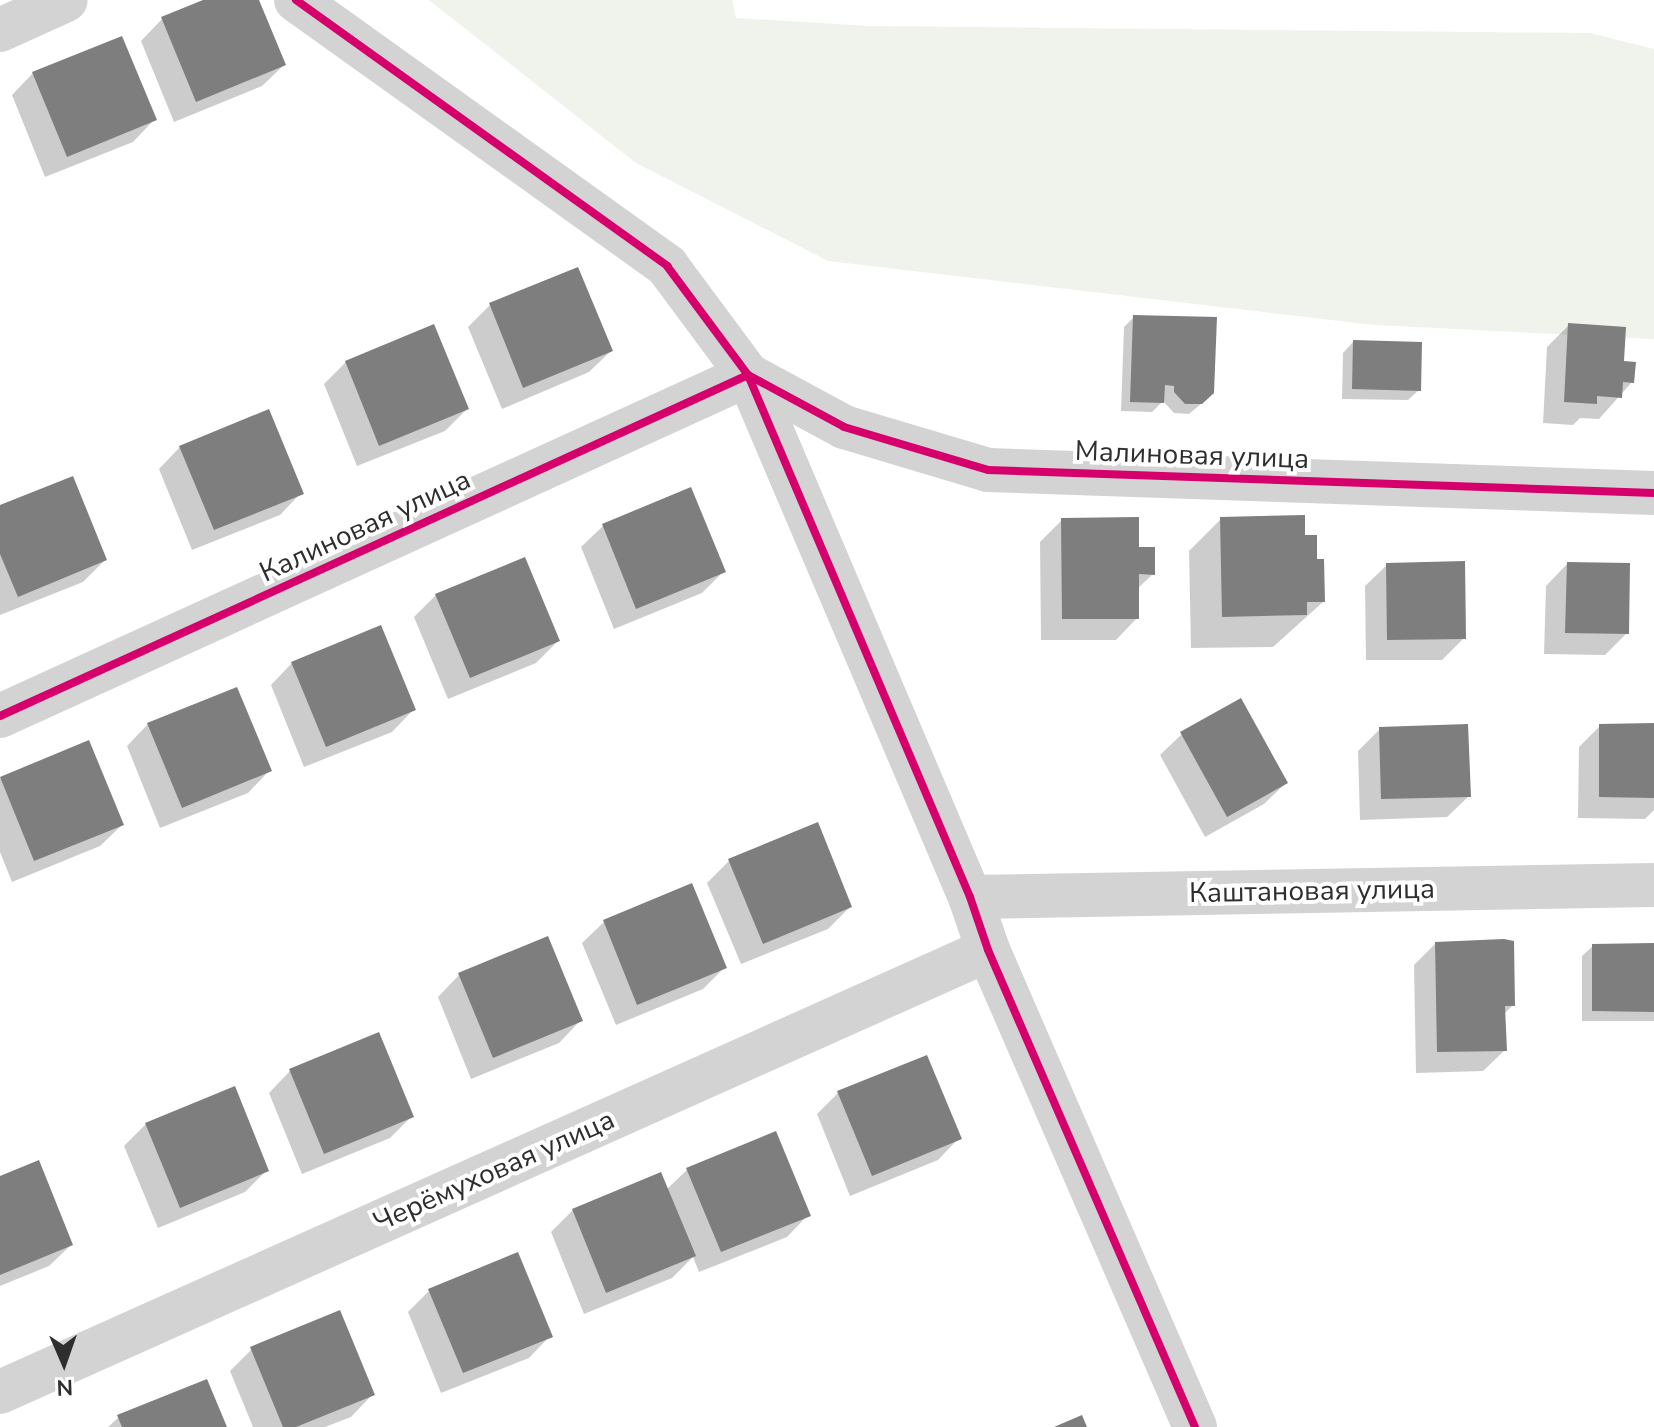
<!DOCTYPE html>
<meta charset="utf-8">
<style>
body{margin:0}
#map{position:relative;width:1654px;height:1427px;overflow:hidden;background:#fff;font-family:"Nunito Sans",sans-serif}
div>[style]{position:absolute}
.green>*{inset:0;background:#eff3ec}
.shadow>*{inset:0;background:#0003}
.building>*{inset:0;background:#7e7e7e}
.street>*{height:44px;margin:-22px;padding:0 22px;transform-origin:22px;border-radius:22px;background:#d3d3d3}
.cycleway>*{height:8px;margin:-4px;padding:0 4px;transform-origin:4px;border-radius:4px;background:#d6006c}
span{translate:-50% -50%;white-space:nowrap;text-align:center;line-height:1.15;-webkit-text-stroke:8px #fff;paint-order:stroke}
.street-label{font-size:28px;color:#2e2e2e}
.north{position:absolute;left:24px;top:1323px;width:80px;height:80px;-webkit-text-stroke:6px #fff;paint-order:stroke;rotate:178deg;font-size:22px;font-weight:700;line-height:32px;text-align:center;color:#2e2e2e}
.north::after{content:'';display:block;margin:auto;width:28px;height:36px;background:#2e2e2e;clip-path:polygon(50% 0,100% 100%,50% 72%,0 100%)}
</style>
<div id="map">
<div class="green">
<i style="clip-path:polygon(429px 0,732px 0,736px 18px,870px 26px,1590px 33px,1654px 49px,1654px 339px,1374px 325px,828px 261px,636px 163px)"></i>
</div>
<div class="shadow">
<i style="clip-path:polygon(208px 0,257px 0,284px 65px,262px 86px,174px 122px,141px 41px,162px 19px)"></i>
<i style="clip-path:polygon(33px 73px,154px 120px,133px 142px,45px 177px,12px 95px)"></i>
<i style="clip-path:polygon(490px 305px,611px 351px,589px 372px,502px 409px,468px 327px)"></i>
<i style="clip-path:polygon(1134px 317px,1201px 404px,1189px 414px,1174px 413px,1163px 401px,1152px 412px,1121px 411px,1124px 327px)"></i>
<i style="clip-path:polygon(1569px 325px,1622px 363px,1632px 382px,1599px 419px,1580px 418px,1573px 425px,1543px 423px,1547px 347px)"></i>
<i style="clip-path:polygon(1353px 342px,1419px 390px,1408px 400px,1342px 399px,1343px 353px)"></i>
<i style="clip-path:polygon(346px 362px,467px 409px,445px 431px,357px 466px,324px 384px)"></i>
<i style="clip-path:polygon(180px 447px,301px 493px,280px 515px,192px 550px,159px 469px)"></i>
<i style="clip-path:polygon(0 507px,105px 560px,83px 582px,0 615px)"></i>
<i style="clip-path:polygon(1221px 519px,1304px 538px,1316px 561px,1323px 602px,1273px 647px,1191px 648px,1189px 551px)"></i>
<i style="clip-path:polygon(1062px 520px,1137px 549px,1153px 574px,1137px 589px,1137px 618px,1116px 640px,1041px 640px,1040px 542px)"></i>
<i style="clip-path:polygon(603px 526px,724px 571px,702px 593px,614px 629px,581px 547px)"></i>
<i style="clip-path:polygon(1567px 564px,1627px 633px,1605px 655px,1544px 654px,1546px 586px)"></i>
<i style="clip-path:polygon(1387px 565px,1464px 638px,1442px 660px,1366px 660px,1365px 586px)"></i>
<i style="clip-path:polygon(436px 595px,558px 641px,536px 663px,448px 699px,414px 617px)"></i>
<i style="clip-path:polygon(292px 663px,413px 710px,392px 732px,304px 767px,271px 685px)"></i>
<i style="clip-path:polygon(148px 724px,269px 771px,248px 793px,160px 828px,127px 746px)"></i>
<i style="clip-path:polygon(1600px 726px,1654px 726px,1654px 810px,1645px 819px,1578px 818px,1579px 747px)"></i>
<i style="clip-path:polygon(1380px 729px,1469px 796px,1447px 817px,1360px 820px,1358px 751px)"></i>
<i style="clip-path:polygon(1182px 734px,1286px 783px,1264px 804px,1205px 837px,1160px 755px)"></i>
<i style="clip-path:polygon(88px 743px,122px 825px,100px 846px,12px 882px,0 852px,0 779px)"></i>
<i style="clip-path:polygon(729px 861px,850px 907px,828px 929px,741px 964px,707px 883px)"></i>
<i style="clip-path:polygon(604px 922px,725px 967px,703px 989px,616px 1025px,582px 943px)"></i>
<i style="clip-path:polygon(1435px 944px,1513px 1005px,1504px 1014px,1505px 1050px,1483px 1071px,1416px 1073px,1414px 965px)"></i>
<i style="clip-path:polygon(1654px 945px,1654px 1021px,1582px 1021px,1582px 956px,1593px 946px)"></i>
<i style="clip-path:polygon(459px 975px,580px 1021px,559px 1043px,471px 1079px,438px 997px)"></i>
<i style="clip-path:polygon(290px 1071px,411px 1117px,390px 1138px,302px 1174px,269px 1093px)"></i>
<i style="clip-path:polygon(838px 1093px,959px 1138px,938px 1160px,850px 1196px,817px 1114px)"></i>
<i style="clip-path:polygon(146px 1124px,267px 1170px,245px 1192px,158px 1228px,124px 1146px)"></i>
<i style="clip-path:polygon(688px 1169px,808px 1215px,787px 1237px,699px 1272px,693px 1257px,672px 1278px,584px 1314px,551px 1232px,573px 1210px,666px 1190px)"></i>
<i style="clip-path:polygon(0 1178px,71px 1245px,49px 1266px,0 1286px)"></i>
<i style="clip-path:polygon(429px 1291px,550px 1336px,529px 1358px,441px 1393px,408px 1312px)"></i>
<i style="clip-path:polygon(252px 1349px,372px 1395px,351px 1417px,325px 1427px,253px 1427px,230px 1371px)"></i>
<i style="clip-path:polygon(119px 1417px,225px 1427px,108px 1427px)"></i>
</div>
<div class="building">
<i style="clip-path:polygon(203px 0,259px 0,286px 65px,196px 102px,161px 17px)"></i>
<i style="clip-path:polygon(122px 36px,157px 120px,67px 157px,32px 72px)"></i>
<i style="clip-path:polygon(578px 267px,613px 351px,523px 388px,489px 303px)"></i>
<i style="clip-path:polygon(1133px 315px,1217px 317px,1214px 393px,1202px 404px,1185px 404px,1174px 392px,1174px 386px,1165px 385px,1164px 403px,1130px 402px)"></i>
<i style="clip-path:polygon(1568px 323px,1626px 327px,1624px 361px,1636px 362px,1634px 383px,1623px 382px,1622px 398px,1597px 396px,1597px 404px,1564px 402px)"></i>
<i style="clip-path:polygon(434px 324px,469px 409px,379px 446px,345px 361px)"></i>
<i style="clip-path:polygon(1353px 340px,1422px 342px,1421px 391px,1352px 389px)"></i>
<i style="clip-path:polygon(269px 409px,304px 494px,214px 530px,179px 446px)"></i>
<i style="clip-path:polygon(73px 476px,107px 560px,18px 597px,0 554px,0 505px)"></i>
<i style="clip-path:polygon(691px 487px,726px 572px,636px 609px,602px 524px)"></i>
<i style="clip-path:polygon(1305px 515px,1305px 535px,1317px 535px,1317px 559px,1324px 559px,1325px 602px,1307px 602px,1307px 615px,1222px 617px,1220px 517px)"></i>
<i style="clip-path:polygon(1139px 517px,1139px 547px,1155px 547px,1155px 575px,1139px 574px,1139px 619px,1062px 619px,1061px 518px)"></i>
<i style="clip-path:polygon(525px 557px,560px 641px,470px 678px,435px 594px)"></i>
<i style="clip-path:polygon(1465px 561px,1466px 639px,1387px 640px,1386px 563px)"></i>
<i style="clip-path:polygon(1567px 562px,1630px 563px,1629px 634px,1565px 633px)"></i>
<i style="clip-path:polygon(381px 625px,416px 710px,326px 747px,291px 662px)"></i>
<i style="clip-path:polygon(237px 687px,272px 771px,182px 808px,147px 723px)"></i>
<i style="clip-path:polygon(1241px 698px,1288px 783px,1227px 817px,1180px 732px)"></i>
<i style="clip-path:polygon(1654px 723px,1654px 798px,1599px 797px,1599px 724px)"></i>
<i style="clip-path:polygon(1468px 724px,1471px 797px,1381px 799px,1379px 727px)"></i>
<i style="clip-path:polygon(89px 740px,124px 825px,34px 861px,0 777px)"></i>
<i style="clip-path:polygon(818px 822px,852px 907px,763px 944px,728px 859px)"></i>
<i style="clip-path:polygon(692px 883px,727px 968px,637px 1005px,603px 920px)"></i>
<i style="clip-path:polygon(548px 936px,583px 1021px,493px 1058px,458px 973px)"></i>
<i style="clip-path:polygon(1504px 939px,1514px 941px,1515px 1006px,1505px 1006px,1507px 1051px,1437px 1052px,1435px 942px)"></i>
<i style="clip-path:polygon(1654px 943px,1654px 1012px,1592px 1011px,1592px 944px)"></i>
<i style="clip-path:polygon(379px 1032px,414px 1117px,324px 1154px,289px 1069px)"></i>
<i style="clip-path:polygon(927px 1055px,962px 1139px,872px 1176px,837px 1091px)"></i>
<i style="clip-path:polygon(235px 1086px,269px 1171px,180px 1208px,145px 1123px)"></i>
<i style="clip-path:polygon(776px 1131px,811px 1216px,721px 1252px,686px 1168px)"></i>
<i style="clip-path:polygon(39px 1160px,73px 1245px,0 1275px,0 1176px)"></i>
<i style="clip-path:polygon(661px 1172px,696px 1256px,606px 1293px,572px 1209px)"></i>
<i style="clip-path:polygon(518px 1252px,553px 1337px,463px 1373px,428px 1289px)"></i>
<i style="clip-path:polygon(340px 1310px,375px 1395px,296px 1427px,283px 1427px,250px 1347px)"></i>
<i style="clip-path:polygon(207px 1379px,227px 1427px,122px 1427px,117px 1415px)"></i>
<i style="clip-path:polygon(1082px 1415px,1087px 1427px,1054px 1427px)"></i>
</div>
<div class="street">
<i style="left:296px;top:0;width:457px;rotate:35.6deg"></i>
<i style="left:667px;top:266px;width:136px;rotate:53.4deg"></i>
<i style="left:748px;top:375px;width:567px;rotate:66.96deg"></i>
<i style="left:970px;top:897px;width:56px;rotate:71.2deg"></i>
<i style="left:988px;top:950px;width:520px;rotate:66.54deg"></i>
<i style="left:0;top:30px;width:72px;rotate:-24.4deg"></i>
<i style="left:0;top:716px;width:822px;rotate:-24.51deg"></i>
<i style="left:748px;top:375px;width:109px;rotate:28.4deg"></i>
<i style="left:844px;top:427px;width:150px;rotate:16.6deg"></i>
<i style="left:988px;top:470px;width:666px;rotate:1.98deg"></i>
<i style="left:970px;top:897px;width:684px;rotate:-1.01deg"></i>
<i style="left:0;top:1392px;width:1082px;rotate:-24.1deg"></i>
</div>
<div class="cycleway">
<i style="left:296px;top:0;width:457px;rotate:35.6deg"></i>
<i style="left:667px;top:266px;width:136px;rotate:53.4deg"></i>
<i style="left:748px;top:375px;width:567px;rotate:66.96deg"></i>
<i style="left:970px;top:897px;width:56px;rotate:71.2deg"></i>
<i style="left:988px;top:950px;width:520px;rotate:66.54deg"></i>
<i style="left:0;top:716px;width:822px;rotate:-24.51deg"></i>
<i style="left:748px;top:375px;width:109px;rotate:28.4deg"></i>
<i style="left:844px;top:427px;width:150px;rotate:16.6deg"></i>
<i style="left:988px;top:470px;width:666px;rotate:1.98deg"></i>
</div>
<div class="street-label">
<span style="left:1192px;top:455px;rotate:2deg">Малиновая улица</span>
<span style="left:365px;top:526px;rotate:-25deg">Калиновая улица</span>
<span style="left:1312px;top:891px;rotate:-1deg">Каштановая улица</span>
<span style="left:494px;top:1171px;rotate:-24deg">Черёмуховая улица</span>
</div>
<div class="north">N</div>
</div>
